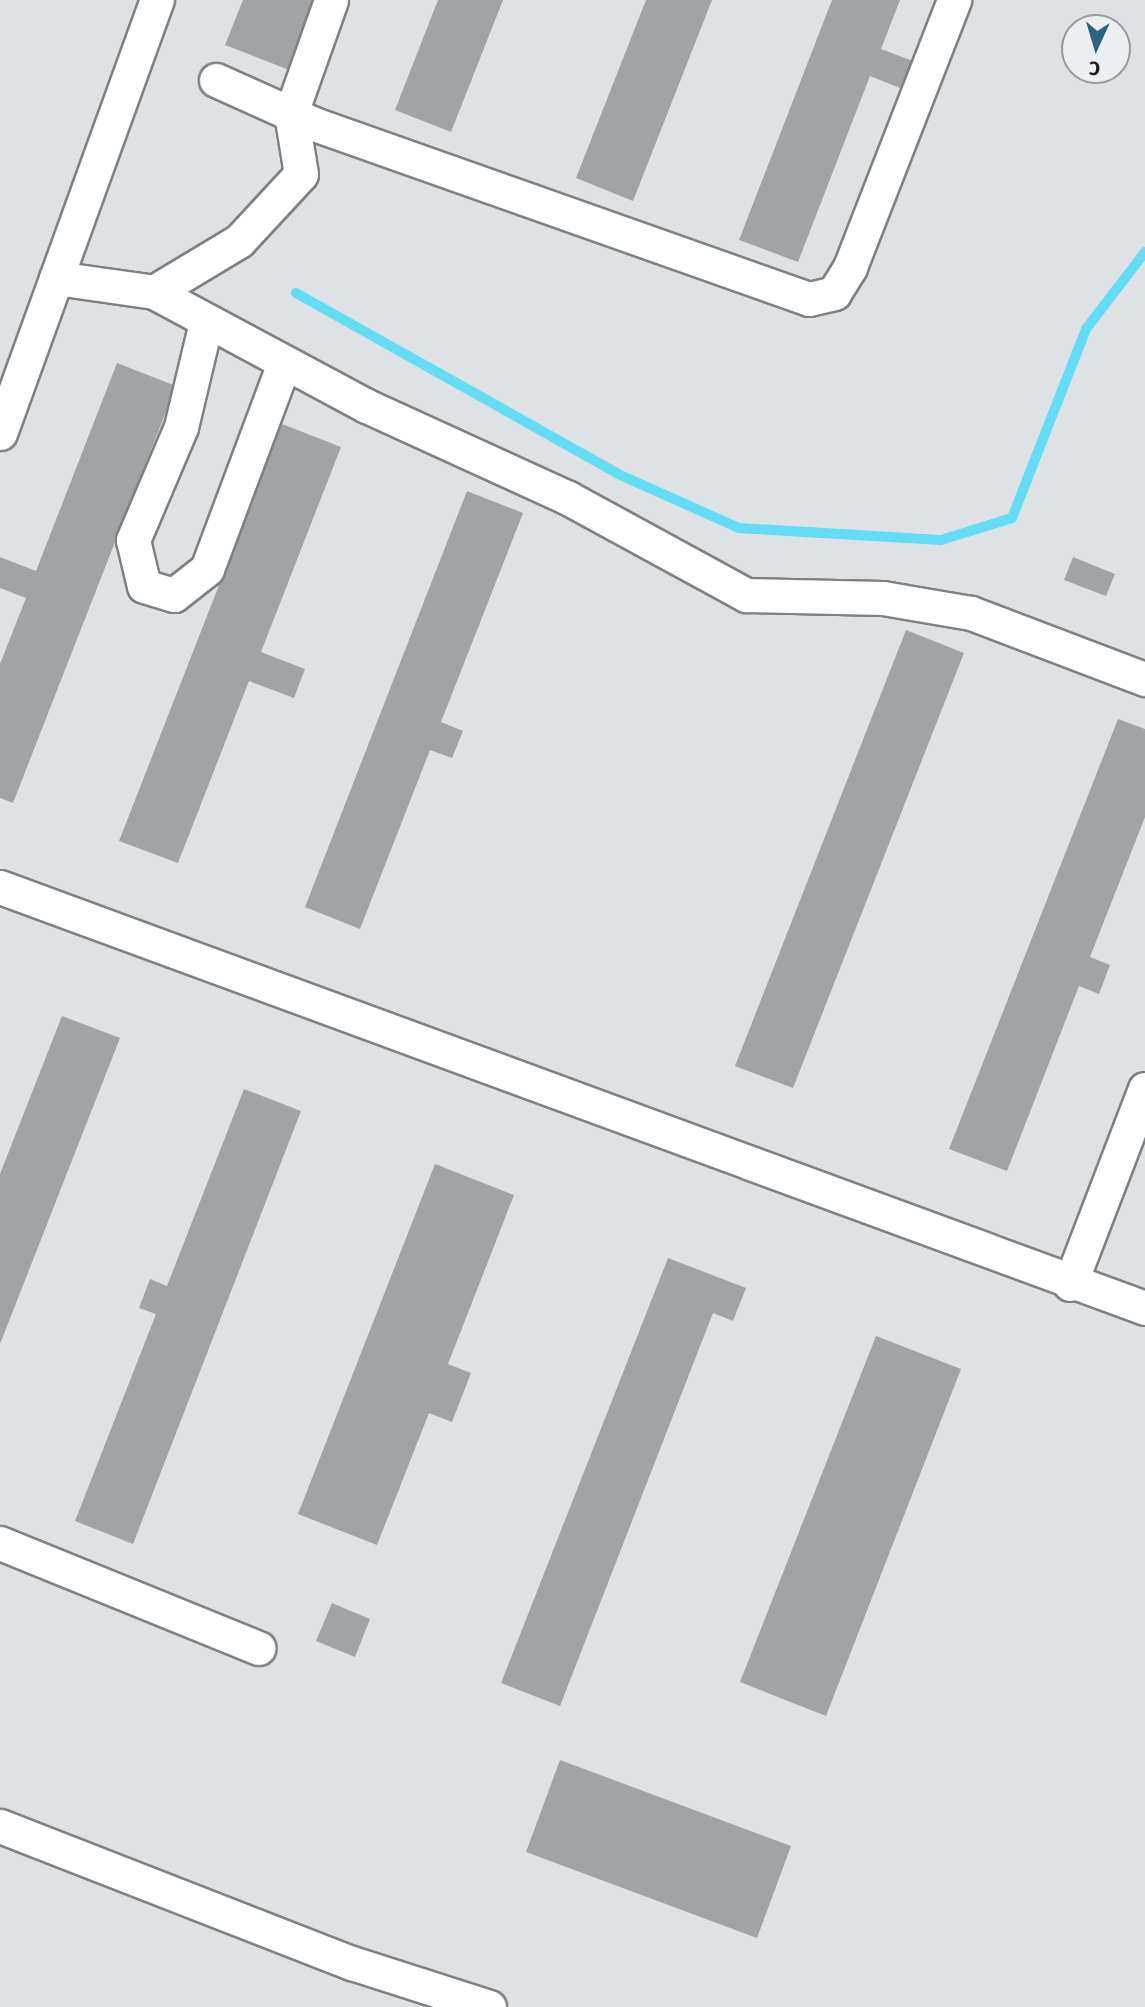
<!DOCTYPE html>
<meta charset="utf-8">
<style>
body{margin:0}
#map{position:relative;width:1145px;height:2007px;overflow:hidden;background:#dfe2e4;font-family:"Fira Sans",sans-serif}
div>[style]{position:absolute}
.stream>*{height:10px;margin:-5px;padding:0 5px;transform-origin:5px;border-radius:5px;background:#63dcf5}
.building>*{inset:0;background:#a1a4a6}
.roads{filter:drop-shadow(2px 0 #7e8183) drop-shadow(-2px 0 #7e8183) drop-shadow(0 2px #7e8183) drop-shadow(0 -2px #7e8183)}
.minor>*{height:33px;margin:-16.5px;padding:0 16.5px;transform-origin:16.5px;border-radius:16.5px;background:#fff}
span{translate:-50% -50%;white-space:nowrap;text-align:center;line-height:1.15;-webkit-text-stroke:7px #eceff1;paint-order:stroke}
.north{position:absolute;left:1061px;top:14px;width:70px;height:70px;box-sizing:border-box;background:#eceff1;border:2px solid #989b9c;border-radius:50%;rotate:184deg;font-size:19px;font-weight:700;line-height:28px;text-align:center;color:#1b1c1d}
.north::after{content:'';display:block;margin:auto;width:24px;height:32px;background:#29667d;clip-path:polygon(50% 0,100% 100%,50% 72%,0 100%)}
</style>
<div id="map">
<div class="stream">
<i style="left:296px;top:293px;width:369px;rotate:29.3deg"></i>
<i style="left:618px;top:474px;width:133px;rotate:24.1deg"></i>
<i style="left:739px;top:528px;width:202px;rotate:3.4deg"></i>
<i style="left:941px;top:540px;width:74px;rotate:-17.2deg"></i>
<i style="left:1012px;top:518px;width:203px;rotate:-68.6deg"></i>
<i style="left:1086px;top:329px;width:97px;rotate:-52.5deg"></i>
</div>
<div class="building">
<i style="clip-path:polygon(243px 0,317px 0,289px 70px,225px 45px)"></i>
<i style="clip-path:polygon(438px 0,503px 0,451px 132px,395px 110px)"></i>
<i style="clip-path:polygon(646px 0,712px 0,633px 201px,576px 178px)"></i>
<i style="clip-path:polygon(832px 0,900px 0,881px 49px,926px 66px,915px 94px,870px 76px,798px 262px,739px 240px)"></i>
<i style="clip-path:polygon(117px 363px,176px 386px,13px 803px,0 798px,0 664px,26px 598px,0 588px,0 557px,36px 571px)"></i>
<i style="clip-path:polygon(282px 424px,341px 447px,261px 652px,305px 669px,294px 698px,249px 681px,178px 863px,119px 841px)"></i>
<i style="clip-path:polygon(467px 491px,523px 513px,441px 722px,463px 731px,452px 758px,430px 750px,360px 929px,305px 907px)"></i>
<i style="clip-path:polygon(1073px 557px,1115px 574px,1106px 596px,1064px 580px)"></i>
<i style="clip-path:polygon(906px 630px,964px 653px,793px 1088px,735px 1066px)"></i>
<i style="clip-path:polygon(1118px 719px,1145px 729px,1145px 817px,1090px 957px,1110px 965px,1099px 994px,1079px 986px,1007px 1171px,949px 1149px)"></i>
<i style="clip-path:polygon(62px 1016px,120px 1038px,0 1344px,0 1174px)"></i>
<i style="clip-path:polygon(244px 1089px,301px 1111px,133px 1544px,75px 1521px,156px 1314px,139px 1308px,150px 1279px,167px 1286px)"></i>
<i style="clip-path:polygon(435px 1164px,514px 1195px,448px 1364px,471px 1373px,452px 1422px,429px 1413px,377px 1545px,298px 1514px)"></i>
<i style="clip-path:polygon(668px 1258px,746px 1288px,733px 1321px,713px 1313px,560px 1706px,501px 1683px)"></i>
<i style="clip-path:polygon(876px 1336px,961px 1369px,826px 1716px,740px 1682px)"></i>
<i style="clip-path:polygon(332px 1603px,370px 1619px,355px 1657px,316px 1641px)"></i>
<i style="clip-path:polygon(560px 1760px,791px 1846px,757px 1938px,526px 1852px)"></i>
</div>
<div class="roads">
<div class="minor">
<i style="left:216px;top:80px;width:107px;rotate:24.2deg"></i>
<i style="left:314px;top:124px;width:525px;rotate:19.47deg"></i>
<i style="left:809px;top:299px;width:26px;rotate:-13deg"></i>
<i style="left:834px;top:293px;width:31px;rotate:-58deg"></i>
<i style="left:850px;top:267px;width:287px;rotate:-68.7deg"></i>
<i style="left:56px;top:278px;width:99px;rotate:8.1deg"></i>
<i style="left:154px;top:292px;width:99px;rotate:-31deg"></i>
<i style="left:239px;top:241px;width:91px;rotate:-47.2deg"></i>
<i style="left:301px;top:174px;width:62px;rotate:-99.3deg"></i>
<i style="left:291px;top:113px;width:120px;rotate:-70.5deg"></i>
<i style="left:154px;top:292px;width:242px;rotate:28.2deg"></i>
<i style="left:367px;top:406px;width:221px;rotate:24.6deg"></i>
<i style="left:568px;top:498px;width:203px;rotate:28.6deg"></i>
<i style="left:746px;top:595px;width:137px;rotate:1.3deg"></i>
<i style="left:883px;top:598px;width:89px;rotate:9.7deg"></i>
<i style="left:971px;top:613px;width:186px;rotate:20.8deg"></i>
<i style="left:206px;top:322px;width:108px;rotate:103.4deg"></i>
<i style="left:181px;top:427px;width:123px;rotate:113deg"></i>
<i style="left:133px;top:540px;width:47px;rotate:76.6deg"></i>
<i style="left:144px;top:586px;width:31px;rotate:17deg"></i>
<i style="left:174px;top:595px;width:42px;rotate:-38.2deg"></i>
<i style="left:207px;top:569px;width:220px;rotate:-69.5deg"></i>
<i style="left:0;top:433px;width:461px;rotate:-70.1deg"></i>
<i style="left:0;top:887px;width:1220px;rotate:20.19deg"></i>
<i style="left:1070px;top:1284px;width:209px;rotate:-69deg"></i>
<i style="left:0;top:1543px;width:279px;rotate:22.1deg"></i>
<i style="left:0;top:1826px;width:378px;rotate:21.3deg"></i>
<i style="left:352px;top:1963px;width:144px;rotate:17.8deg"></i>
</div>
</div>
<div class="north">С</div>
</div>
